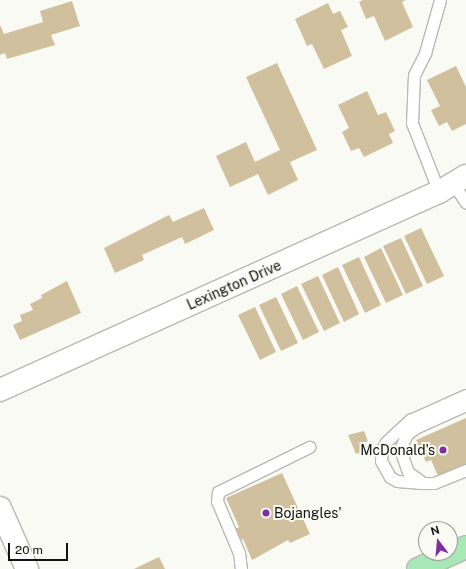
<!DOCTYPE html>
<style>
body{margin:0}
#map{position:relative;width:466px;height:569px;overflow:hidden;background:#f9faf3;font-family:"Public Sans",sans-serif}
div>[style]{position:absolute}
.building>*{inset:0;background:#d1c09e}
.roads{filter:drop-shadow(1px 0 #b8b9b2) drop-shadow(-1px 0 #b8b9b2) drop-shadow(0 1px #b8b9b2) drop-shadow(0 -1px #b8b9b2)}
.service>*{height:11px;margin:-5.5px;padding:0 5.5px;transform-origin:5.5px;border-radius:5.5px;background:#fff}
.minor>*{height:22px;margin:-11px;padding:0 11px;transform-origin:11px;border-radius:11px;background:#fff}
.primary>*{height:22px;margin:-11px;padding:0 11px;transform-origin:11px;border-radius:11px;background:#a7e8b6}
.dots>*{width:11px;height:11px;translate:-50% -50%;box-sizing:border-box;border:2px solid #f9faf3;border-radius:50%}
span{translate:-50% -50%;white-space:nowrap;text-align:center;line-height:1.15;-webkit-text-stroke:4px #f9faf3;paint-order:stroke}
.street-label{font-size:14px;color:#121210}
.poi-label{font-size:14px;color:#121210}
.right{translate:-100% -50%;text-align:right}
.left{translate:0 -50%;text-align:left}
.north{position:absolute;left:418px;top:521px;width:40px;height:40px;box-sizing:border-box;background:#f9faf3;border:1px solid #9d9d98;border-radius:50%;rotate:344deg;font-size:11px;font-weight:700;line-height:16px;text-align:center;color:#121210}
.north::after{content:'';display:block;margin:auto;width:14px;height:18px;background:#7e2e9e;clip-path:polygon(50% 0,100% 100%,50% 72%,0 100%)}
.scale{position:absolute;left:8px;top:543px;width:60px;height:18px;box-sizing:border-box;border:2px solid #121210;border-top:0;padding-left:5px;font-size:12px;line-height:14px;white-space:nowrap;color:#121210;-webkit-text-stroke:3px #f9faf3;paint-order:stroke}
</style>
<div id="map">
<div class="building">
<i style="clip-path:polygon(363px 0,406px 0,402px 2px,413px 27px,385px 41px,374px 16px,366px 19px,359px 2px)"></i>
<i style="clip-path:polygon(72px 1px,80px 26px,51px 35px,55px 45px,7px 59px,5px 53px,0 55px,0 25px,4px 34px,43px 22px,40px 11px)"></i>
<i style="clip-path:polygon(328px 3px,333px 14px,340px 11px,348px 27px,341px 30px,352px 56px,324px 69px,312px 44px,307px 46px,295px 19px)"></i>
<i style="clip-path:polygon(277px 63px,317px 150px,290px 162px,298px 180px,268px 195px,258px 174px,230px 187px,216px 156px,246px 142px,255px 162px,280px 150px,246px 77px)"></i>
<i style="clip-path:polygon(456px 66px,466px 87px,466px 124px,452px 131px,447px 122px,439px 126px,431px 110px,440px 106px,427px 80px)"></i>
<i style="clip-path:polygon(367px 91px,378px 115px,386px 112px,395px 131px,389px 134px,393px 143px,364px 157px,359px 148px,351px 151px,342px 132px,349px 128px,338px 105px)"></i>
<i style="clip-path:polygon(204px 208px,214px 230px,185px 244px,182px 237px,142px 255px,144px 260px,115px 273px,104px 248px,169px 215px,173px 222px)"></i>
<i style="clip-path:polygon(421px 228px,444px 276px,427px 284px,404px 236px)"></i>
<i style="clip-path:polygon(401px 238px,423px 286px,406px 294px,383px 246px)"></i>
<i style="clip-path:polygon(381px 248px,403px 295px,386px 303px,364px 257px)"></i>
<i style="clip-path:polygon(359px 257px,381px 305px,365px 313px,342px 265px)"></i>
<i style="clip-path:polygon(338px 267px,359px 314px,344px 322px,322px 275px)"></i>
<i style="clip-path:polygon(318px 276px,340px 323px,324px 331px,301px 284px)"></i>
<i style="clip-path:polygon(67px 281px,81px 313px,20px 340px,13px 325px,22px 321px,20px 315px,33px 310px,30px 304px,42px 298px,41px 295px)"></i>
<i style="clip-path:polygon(297px 286px,319px 332px,303px 340px,281px 294px)"></i>
<i style="clip-path:polygon(276px 297px,298px 343px,281px 351px,259px 305px)"></i>
<i style="clip-path:polygon(255px 307px,276px 352px,260px 360px,238px 315px)"></i>
<i style="clip-path:polygon(466px 418px,466px 464px,438px 476px,431px 460px,426px 462px,416px 440px)"></i>
<i style="clip-path:polygon(364px 431px,368px 441px,361px 444px,364px 451px,356px 454px,348px 435px)"></i>
<i style="clip-path:polygon(282px 473px,310px 534px,290px 543px,288px 540px,252px 560px,243px 539px,238px 541px,233px 530px,239px 527px,226px 498px)"></i>
<i style="clip-path:polygon(159px 557px,165px 569px,134px 569px)"></i>
</div>
<div class="roads">
<div class="service">
<i style="left:452px;top:182px;width:25px;rotate:56deg"></i>
<i style="left:439px;top:192px;width:74px;rotate:-111.4deg"></i>
<i style="left:412px;top:123px;width:48px;rotate:-87.6deg"></i>
<i style="left:414px;top:75px;width:25px;rotate:-63deg"></i>
<i style="left:425px;top:53px;width:55px;rotate:-74.2deg"></i>
<i style="left:466px;top:405px;width:56px;rotate:155.7deg"></i>
<i style="left:415px;top:428px;width:10px;rotate:143deg"></i>
<i style="left:407px;top:434px;width:17px;rotate:115deg"></i>
<i style="left:400px;top:449px;width:24px;rotate:71deg"></i>
<i style="left:408px;top:472px;width:19px;rotate:36deg"></i>
<i style="left:423px;top:483px;width:11px"></i>
<i style="left:434px;top:483px;width:35px;rotate:-22deg"></i>
<i style="left:421px;top:483px;width:24px;rotate:-175deg"></i>
<i style="left:397px;top:481px;width:8px;rotate:-150deg"></i>
<i style="left:390px;top:477px;width:18px;rotate:-119deg"></i>
<i style="left:381px;top:461px;width:12px;rotate:-85deg"></i>
<i style="left:382px;top:449px;width:8px;rotate:-60deg"></i>
<i style="left:386px;top:442px;width:33px;rotate:-43deg"></i>
<i style="left:410px;top:420px;width:61px;rotate:-24.1deg"></i>
<i style="left:241px;top:569px;width:16px;rotate:-97deg"></i>
<i style="left:239px;top:553px;width:56px;rotate:-112.9deg"></i>
<i style="left:217px;top:501px;width:9px;rotate:-84deg"></i>
<i style="left:218px;top:492px;width:102px;rotate:-26.3deg"></i>
</div>
<div class="minor">
<i style="left:0;top:390px;width:482px;rotate:-24.3deg"></i>
<i style="left:439px;top:192px;width:31px;rotate:-31deg"></i>
<i style="left:0;top:508px;width:67px;rotate:66.1deg"></i>
</div>
<div class="primary">
<i style="left:418px;top:569px;width:53px;rotate:-24.6deg"></i>
</div>
</div>
<div class="dots">
<i style="left:443px;top:450px;background:#7e2e9e"></i>
<i style="left:266px;top:513px;background:#7e2e9e"></i>
</div>
<div class="street-label">
<span style="left:234px;top:285px;rotate:-24deg">Lexington Drive</span>
</div>
<div class="poi-label">
<span class="right" style="left:435px;top:450px">McDonald's</span>
<span class="left" style="left:274px;top:513px">Bojangles'</span>
</div>
<div class="north">N</div>
<div class="scale">20 m</div>
</div>
